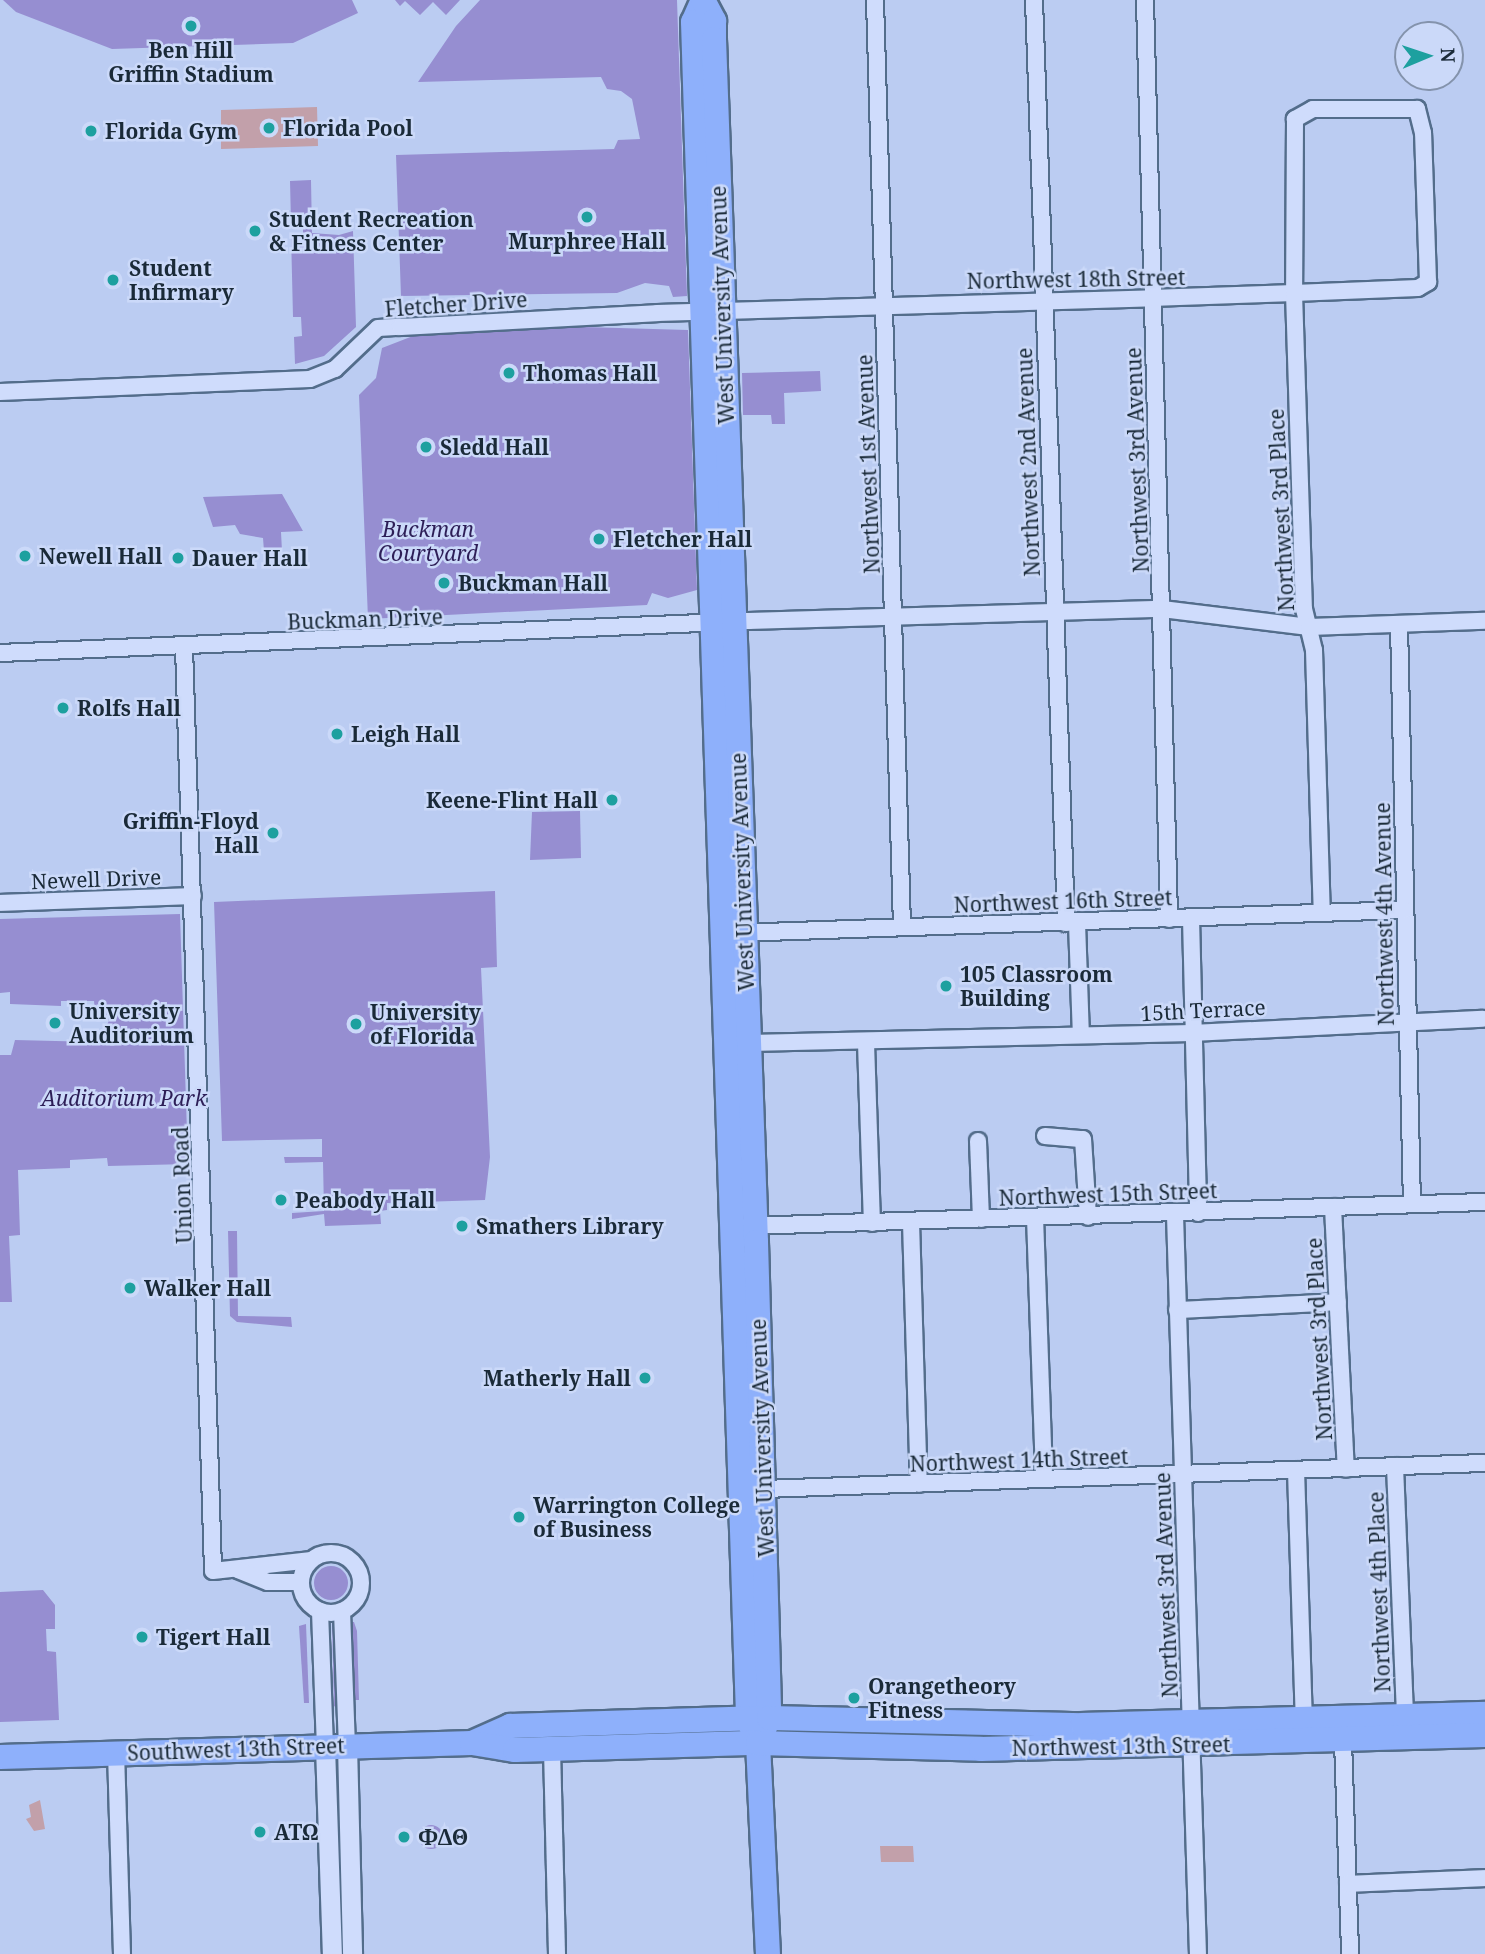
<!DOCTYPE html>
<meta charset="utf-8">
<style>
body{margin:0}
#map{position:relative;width:1485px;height:1954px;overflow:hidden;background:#bbccf2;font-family:"Noto Serif",serif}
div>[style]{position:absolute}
.green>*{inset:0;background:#968ed1}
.round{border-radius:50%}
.water>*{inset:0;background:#c2a0aa}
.roads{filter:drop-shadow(2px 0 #536d8b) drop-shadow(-2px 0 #536d8b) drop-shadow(0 2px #536d8b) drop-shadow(0 -2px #536d8b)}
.minor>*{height:16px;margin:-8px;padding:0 8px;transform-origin:8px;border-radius:8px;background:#cfdcfc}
.minor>.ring{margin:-8px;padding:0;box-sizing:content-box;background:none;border:16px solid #cfdcfc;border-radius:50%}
.tertiary>*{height:19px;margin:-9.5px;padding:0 9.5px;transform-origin:9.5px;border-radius:9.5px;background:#cfdcfc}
.primary>*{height:24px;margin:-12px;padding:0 12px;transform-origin:12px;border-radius:12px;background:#8eb0fb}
.dots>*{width:19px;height:19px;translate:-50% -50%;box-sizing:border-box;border:4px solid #cbd9f9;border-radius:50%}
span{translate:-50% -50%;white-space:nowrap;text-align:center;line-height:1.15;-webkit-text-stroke:5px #cbd9f9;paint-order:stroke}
.poi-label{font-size:21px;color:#1a2a38;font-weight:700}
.left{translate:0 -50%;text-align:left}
.right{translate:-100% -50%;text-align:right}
.street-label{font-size:21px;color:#1a2a38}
.park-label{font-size:21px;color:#2d1e57;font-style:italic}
.north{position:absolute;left:1394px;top:21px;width:70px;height:70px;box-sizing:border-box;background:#cbd9f9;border:2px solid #8493ac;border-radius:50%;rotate:88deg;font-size:19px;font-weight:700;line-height:28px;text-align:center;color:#1a2a38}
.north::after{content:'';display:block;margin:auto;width:24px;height:32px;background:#1da09f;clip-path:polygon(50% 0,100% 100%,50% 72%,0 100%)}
</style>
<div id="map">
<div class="green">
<i style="clip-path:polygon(3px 0,352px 0,358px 13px,293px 43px,112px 49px,16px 12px)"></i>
<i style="clip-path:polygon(395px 0,460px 0,446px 15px,433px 2px,420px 15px,405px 1px,400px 6px)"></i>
<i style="clip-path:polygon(480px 0,677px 0,687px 296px,673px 297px,669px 286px,645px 283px,617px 293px,401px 296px,396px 155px,614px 149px,618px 140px,640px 139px,632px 99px,621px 91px,607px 89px,601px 77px,418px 82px,456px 26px)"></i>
<i style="clip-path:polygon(311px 180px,312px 233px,339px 235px,353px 231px,356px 327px,324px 356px,295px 364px,294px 337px,302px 336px,301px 317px,293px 317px,291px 234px,303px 233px,303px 223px,291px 223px,290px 181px)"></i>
<i style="clip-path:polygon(584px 327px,688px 330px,697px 590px,668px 598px,652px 593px,647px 605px,368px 619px,359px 395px,376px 378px,382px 348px,413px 336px)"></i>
<i style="clip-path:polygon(820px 371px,821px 391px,784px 393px,785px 424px,772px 424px,771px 415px,743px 415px,742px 373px)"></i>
<i style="clip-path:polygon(282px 494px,303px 531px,281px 532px,282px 551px,264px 551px,263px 538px,240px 534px,235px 525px,213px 527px,203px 497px)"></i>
<i style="clip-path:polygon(580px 811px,581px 858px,530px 860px,532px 812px)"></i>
<i style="clip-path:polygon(495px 891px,497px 967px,481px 968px,490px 1157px,485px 1200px,387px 1203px,387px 1210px,380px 1211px,381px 1224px,325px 1226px,324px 1214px,292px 1219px,292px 1213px,324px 1211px,323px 1162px,285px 1163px,284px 1157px,322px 1157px,322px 1139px,222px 1141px,214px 902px)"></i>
<i style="clip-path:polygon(180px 914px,188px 1164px,108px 1166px,107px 1158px,70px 1160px,70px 1168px,18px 1170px,20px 1235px,9px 1236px,12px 1302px,0 1302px,0 1055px,11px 1055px,15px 1040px,96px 1042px,96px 1032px,103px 1032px,109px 1021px,104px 1011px,95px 1012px,94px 1001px,61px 1001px,61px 1006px,10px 1004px,10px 992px,0 993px,0 919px)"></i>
<i style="clip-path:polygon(228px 1231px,237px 1231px,238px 1316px,291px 1317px,292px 1327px,237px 1322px,230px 1316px)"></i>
<i class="round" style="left:314px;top:1566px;width:34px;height:34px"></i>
<i style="clip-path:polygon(43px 1590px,55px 1605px,55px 1629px,46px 1629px,47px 1651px,56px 1652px,59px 1720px,0 1722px,0 1592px)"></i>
<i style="clip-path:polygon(349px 1622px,354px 1622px,357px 1631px,359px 1700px,352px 1700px)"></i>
<i style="clip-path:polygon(332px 1623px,335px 1623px,337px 1708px,334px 1706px)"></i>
<i style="clip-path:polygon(306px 1624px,309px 1703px,304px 1703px,299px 1626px)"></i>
<i class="round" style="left:419px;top:1825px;width:24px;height:24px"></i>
</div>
<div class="water">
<i style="clip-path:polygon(317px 107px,318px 146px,221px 149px,221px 110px)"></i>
<i style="clip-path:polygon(40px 1800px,45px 1829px,34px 1831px,26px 1819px,31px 1817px,29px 1805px)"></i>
<i style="clip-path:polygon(913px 1846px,914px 1862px,881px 1862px,880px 1846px)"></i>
</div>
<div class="roads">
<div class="minor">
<i style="left:875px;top:0;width:927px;rotate:88.33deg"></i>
<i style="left:1034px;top:0;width:924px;rotate:88.01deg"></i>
<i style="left:1145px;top:0;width:919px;rotate:88.5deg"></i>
<i style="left:0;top:392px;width:310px;rotate:-2.4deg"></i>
<i style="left:310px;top:379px;width:27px;rotate:-22deg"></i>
<i style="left:335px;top:369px;width:59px;rotate:-43.6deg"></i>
<i style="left:378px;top:328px;width:22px;rotate:-3deg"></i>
<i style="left:400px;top:327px;width:257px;rotate:-3.1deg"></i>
<i style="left:657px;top:313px;width:497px;rotate:-1.7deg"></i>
<i style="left:1154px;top:298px;width:140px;rotate:-2deg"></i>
<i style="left:1294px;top:293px;width:124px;rotate:-2.3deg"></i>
<i style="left:1418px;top:288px;width:12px;rotate:-31deg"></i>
<i style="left:1428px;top:282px;width:149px;rotate:-91.9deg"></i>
<i style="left:1423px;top:133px;width:25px;rotate:-104deg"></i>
<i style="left:1417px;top:109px;width:104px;rotate:180deg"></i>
<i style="left:1313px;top:109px;width:21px;rotate:151deg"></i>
<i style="left:1295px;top:119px;width:174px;rotate:90.3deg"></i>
<i style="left:1294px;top:293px;width:316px;rotate:88.2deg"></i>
<i style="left:1304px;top:609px;width:42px;rotate:76.3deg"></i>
<i style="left:1314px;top:650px;width:263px;rotate:88.3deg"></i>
<i style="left:1399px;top:624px;width:580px;rotate:88.72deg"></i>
<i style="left:184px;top:647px;width:924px;rotate:88.2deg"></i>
<i style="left:213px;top:1571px;width:99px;rotate:-6.4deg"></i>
<i style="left:0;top:653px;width:749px;rotate:-2.45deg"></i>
<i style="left:748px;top:621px;width:414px;rotate:-1.7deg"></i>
<i style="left:1162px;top:609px;width:148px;rotate:7deg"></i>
<i style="left:1309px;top:627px;width:176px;rotate:-2deg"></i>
<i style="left:0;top:903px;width:193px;rotate:-2.1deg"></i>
<i style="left:1191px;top:918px;width:295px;rotate:88.6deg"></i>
<i style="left:1077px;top:923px;width:112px;rotate:88deg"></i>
<i style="left:736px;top:933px;width:669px;rotate:-1.97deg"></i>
<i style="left:749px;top:1043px;width:443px;rotate:-1.3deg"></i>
<i style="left:1192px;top:1033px;width:291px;rotate:-2.8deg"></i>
<i style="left:866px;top:1043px;width:180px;rotate:88.1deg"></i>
<i style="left:1045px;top:1136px;width:38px;rotate:5deg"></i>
<i style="left:1083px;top:1139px;width:78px;rotate:86.3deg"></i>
<i style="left:978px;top:1141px;width:78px;rotate:87.8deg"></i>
<i style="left:1333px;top:1207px;width:262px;rotate:87.2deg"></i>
<i style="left:1175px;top:1215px;width:739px;rotate:88.22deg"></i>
<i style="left:1035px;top:1217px;width:262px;rotate:88deg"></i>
<i style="left:911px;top:1222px;width:262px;rotate:88.3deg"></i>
<i style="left:748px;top:1226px;width:737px;rotate:-1.87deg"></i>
<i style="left:1177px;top:1310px;width:161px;rotate:-2.8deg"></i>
<i style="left:1395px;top:1466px;width:250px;rotate:87.7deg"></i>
<i style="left:1296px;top:1470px;width:249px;rotate:88.2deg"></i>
<i style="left:764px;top:1489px;width:721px;rotate:-2.07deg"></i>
<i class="ring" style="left:301px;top:1553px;width:44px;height:44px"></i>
<i style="left:238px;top:1570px;width:32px;rotate:22deg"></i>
<i style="left:268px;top:1582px;width:33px"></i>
<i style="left:320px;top:1611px;width:135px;rotate:87.9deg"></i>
<i style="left:342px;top:1611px;width:134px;rotate:87.9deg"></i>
<i style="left:1343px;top:1740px;width:214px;rotate:88.1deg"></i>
<i style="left:552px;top:1749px;width:205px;rotate:88.6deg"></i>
<i style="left:116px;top:1752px;width:202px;rotate:88.3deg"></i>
<i style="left:1348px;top:1884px;width:137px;rotate:-2.5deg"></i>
</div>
<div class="tertiary">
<i style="left:347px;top:1745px;width:209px;rotate:88.6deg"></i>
<i style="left:325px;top:1746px;width:208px;rotate:88.1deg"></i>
</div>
<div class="primary">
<i style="left:703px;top:0;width:24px;rotate:114deg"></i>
<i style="left:693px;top:22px;width:1698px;rotate:88.14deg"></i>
<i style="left:748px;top:1719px;width:26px;rotate:67deg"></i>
<i style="left:758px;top:1743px;width:211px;rotate:87.3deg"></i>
<i style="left:703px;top:0;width:24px;rotate:62deg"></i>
<i style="left:714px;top:21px;width:18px;rotate:90deg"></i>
<i style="left:714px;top:39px;width:1204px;rotate:88deg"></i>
<i style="left:756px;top:1242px;width:476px;rotate:88.4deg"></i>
<i style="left:769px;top:1718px;width:27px;rotate:114deg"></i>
<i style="left:472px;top:1743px;width:42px;rotate:-24.1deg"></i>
<i style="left:510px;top:1726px;width:259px;rotate:-1.8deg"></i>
<i style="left:769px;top:1718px;width:314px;rotate:1.3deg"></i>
<i style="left:1083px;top:1725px;width:402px;rotate:-1.6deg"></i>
<i style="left:0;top:1757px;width:472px;rotate:-1.7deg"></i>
<i style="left:472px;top:1743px;width:44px;rotate:9.2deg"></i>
<i style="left:515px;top:1750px;width:243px;rotate:-1.7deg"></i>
<i style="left:758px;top:1743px;width:223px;rotate:1.5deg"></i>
<i style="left:981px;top:1749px;width:504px;rotate:-1.59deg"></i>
</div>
</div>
<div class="dots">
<i style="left:191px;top:26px;background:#1da09f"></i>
<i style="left:269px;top:128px;background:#1da09f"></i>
<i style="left:91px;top:131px;background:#1da09f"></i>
<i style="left:587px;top:217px;background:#1da09f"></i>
<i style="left:255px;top:231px;background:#1da09f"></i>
<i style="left:113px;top:280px;background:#1da09f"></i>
<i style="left:509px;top:373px;background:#1da09f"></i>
<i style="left:426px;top:447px;background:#1da09f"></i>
<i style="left:599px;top:539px;background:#1da09f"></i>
<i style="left:25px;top:556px;background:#1da09f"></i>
<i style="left:178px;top:558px;background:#1da09f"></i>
<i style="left:444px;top:583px;background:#1da09f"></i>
<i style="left:63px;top:708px;background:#1da09f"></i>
<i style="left:337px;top:734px;background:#1da09f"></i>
<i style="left:612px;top:800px;background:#1da09f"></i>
<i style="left:273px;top:833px;background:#1da09f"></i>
<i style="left:946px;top:986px;background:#1da09f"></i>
<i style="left:55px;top:1023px;background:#1da09f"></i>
<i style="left:356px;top:1024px;background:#1da09f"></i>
<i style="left:281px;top:1200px;background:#1da09f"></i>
<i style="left:462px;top:1226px;background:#1da09f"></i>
<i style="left:130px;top:1288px;background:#1da09f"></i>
<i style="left:645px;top:1378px;background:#1da09f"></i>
<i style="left:519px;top:1517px;background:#1da09f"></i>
<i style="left:142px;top:1637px;background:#1da09f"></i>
<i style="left:854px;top:1698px;background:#1da09f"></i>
<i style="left:260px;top:1832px;background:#1da09f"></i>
<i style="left:404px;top:1837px;background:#1da09f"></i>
</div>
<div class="poi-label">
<span style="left:191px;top:62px">Ben Hill<br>Griffin Stadium</span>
<span class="left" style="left:283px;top:128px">Florida Pool</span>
<span class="left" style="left:105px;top:131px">Florida Gym</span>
<span class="left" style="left:269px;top:231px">Student Recreation<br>&amp; Fitness Center</span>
<span style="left:587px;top:241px">Murphree Hall</span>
<span class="left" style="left:129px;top:280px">Student<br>Infirmary</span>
<span class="left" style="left:523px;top:373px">Thomas Hall</span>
<span class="left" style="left:440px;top:447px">Sledd Hall</span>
<span class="left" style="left:613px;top:539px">Fletcher Hall</span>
<span class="left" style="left:39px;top:556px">Newell Hall</span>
<span class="left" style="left:192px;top:558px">Dauer Hall</span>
<span class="left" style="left:458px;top:583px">Buckman Hall</span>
<span class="left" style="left:77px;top:708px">Rolfs Hall</span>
<span class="left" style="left:351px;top:734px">Leigh Hall</span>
<span class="right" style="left:598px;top:800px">Keene-Flint Hall</span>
<span class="right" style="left:259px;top:833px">Griffin-Floyd<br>Hall</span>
<span class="left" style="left:960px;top:986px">105 Classroom<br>Building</span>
<span class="left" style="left:69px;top:1023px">University<br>Auditorium</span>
<span class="left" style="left:370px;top:1024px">University<br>of Florida</span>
<span class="left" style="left:295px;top:1200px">Peabody Hall</span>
<span class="left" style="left:476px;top:1226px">Smathers Library</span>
<span class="left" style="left:144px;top:1288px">Walker Hall</span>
<span class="right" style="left:631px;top:1378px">Matherly Hall</span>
<span class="left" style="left:533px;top:1517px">Warrington College<br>of Business</span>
<span class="left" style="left:156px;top:1637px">Tigert Hall</span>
<span class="left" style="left:868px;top:1698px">Orangetheory<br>Fitness</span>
<span class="left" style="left:274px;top:1832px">ΑΤΩ</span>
<span class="left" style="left:418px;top:1837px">ΦΔΘ</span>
</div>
<div class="street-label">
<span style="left:1076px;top:279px;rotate:-1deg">Northwest 18th Street</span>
<span style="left:456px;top:304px;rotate:-4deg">Fletcher Drive</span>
<span style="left:722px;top:305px;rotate:-92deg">West University Avenue</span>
<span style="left:1137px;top:460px;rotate:-92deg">Northwest 3rd Avenue</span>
<span style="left:1028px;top:462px;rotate:-92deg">Northwest 2nd Avenue</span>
<span style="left:868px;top:464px;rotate:-92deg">Northwest 1st Avenue</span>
<span style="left:1281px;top:510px;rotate:-93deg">Northwest 3rd Place</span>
<span style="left:365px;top:619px;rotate:-2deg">Buckman Drive</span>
<span style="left:742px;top:872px;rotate:-92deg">West University Avenue</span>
<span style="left:96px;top:879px;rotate:-2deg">Newell Drive</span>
<span style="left:1063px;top:901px;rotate:-2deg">Northwest 16th Street</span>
<span style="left:1384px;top:914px;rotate:-91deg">Northwest 4th Avenue</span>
<span style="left:1203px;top:1010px;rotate:-3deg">15th Terrace</span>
<span style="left:182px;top:1185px;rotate:-92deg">Union Road</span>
<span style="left:1108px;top:1194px;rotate:-2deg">Northwest 15th Street</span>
<span style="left:1319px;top:1339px;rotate:-93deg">Northwest 3rd Place</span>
<span style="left:762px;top:1438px;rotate:-92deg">West University Avenue</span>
<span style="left:1019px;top:1460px;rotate:-2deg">Northwest 14th Street</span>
<span style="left:1166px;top:1585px;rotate:-92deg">Northwest 3rd Avenue</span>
<span style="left:1379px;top:1592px;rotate:-92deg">Northwest 4th Place</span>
<span style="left:1121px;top:1746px;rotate:-1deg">Northwest 13th Street</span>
<span style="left:236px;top:1749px;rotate:-2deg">Southwest 13th Street</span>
</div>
<div class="park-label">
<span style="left:428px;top:541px">Buckman<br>Courtyard</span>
<span style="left:124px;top:1098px">Auditorium Park</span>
</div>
<div class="north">N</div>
</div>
